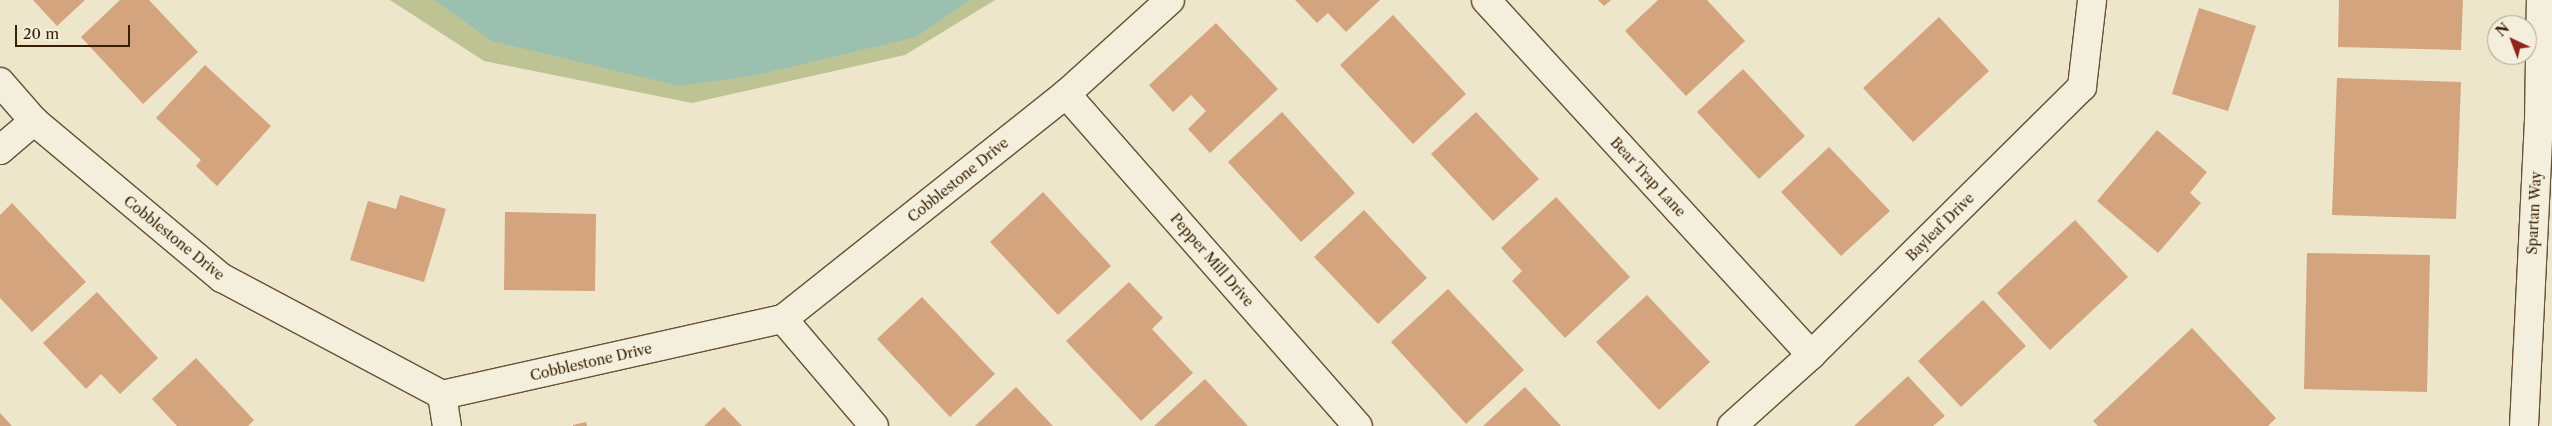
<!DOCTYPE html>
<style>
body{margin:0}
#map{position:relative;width:2552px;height:426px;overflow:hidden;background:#eee6ca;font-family:"Libre Caslon Text",serif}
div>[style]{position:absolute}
.green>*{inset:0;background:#bec394}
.water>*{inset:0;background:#9bc0b0}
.building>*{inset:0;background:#d3a47e}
.roads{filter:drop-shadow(1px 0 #665133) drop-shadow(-1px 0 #665133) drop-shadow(0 1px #665133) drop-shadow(0 -1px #665133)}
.minor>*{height:28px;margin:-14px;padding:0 14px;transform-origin:14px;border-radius:14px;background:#f4efdd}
span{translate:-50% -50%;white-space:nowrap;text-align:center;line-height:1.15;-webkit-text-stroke:4.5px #f4efdd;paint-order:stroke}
.street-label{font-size:14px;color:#381f01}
.north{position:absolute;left:2487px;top:15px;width:50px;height:50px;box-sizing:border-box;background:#f4efdd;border:1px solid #a99c85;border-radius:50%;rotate:317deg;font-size:14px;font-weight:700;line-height:20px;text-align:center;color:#381f01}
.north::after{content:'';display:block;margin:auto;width:18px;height:22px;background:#8f2418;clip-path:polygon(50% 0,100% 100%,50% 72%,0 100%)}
.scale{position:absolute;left:15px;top:25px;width:115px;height:22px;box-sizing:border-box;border:2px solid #381f01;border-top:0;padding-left:6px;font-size:15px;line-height:18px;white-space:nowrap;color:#381f01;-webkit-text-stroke:4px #f4efdd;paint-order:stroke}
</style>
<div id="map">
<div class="green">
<i style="clip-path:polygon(390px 0,995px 0,905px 55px,692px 103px,484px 61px)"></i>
</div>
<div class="water">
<i style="clip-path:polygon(434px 0,970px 0,916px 37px,757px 75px,679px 86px,492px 41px)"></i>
</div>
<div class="building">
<i style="clip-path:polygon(33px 0,85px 0,57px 26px)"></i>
<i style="clip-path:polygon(120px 0,149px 0,198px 52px,143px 104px,81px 37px)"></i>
<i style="clip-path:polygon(1295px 0,1380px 0,1346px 32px,1328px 13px,1317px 23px)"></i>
<i style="clip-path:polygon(1598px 0,1611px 0,1604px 6px)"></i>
<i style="clip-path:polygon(1658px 0,1707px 0,1745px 41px,1686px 96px,1625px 31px)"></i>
<i style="clip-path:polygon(2339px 0,2463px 0,2461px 50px,2338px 47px)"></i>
<i style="clip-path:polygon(2199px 8px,2256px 26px,2228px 111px,2172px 94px)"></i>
<i style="clip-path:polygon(1393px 15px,1466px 94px,1413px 144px,1340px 65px)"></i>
<i style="clip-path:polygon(1939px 17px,1989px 71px,1913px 142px,1863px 88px)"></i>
<i style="clip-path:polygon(1216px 23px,1278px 89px,1210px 153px,1188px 129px,1206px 111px,1191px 95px,1173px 112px,1149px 85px)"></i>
<i style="clip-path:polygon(205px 65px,271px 126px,217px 186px,196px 166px,201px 160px,156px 118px)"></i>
<i style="clip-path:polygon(1743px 69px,1805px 136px,1759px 179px,1697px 112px)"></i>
<i style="clip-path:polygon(2337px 78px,2461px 82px,2456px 219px,2332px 215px)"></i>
<i style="clip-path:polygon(1282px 112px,1355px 193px,1301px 242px,1228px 162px)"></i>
<i style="clip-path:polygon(1476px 112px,1539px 179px,1493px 221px,1431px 154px)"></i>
<i style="clip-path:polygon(2157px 130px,2207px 172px,2190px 193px,2201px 203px,2158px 253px,2097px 201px)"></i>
<i style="clip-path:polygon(1829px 147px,1890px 211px,1841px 256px,1781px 192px)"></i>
<i style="clip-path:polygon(1043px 192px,1111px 266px,1058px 315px,990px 242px)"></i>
<i style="clip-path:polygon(400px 195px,446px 209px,424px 282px,350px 260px,368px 201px,396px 209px)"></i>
<i style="clip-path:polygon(1556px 197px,1630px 277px,1565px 338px,1512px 281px,1522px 271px,1501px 248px)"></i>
<i style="clip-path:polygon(12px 203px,86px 282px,32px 332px,0 298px,0 215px)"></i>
<i style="clip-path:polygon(1364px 210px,1427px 278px,1378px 324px,1314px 257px)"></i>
<i style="clip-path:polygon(505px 212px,596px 214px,595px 291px,504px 290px)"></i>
<i style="clip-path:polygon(2075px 220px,2128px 277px,2050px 350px,1997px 293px)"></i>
<i style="clip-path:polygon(2307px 253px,2430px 255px,2427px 392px,2304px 389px)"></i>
<i style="clip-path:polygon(1129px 282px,1163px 318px,1152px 329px,1193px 373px,1141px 421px,1066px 341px)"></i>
<i style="clip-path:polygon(1448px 289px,1524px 370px,1466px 424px,1391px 342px)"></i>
<i style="clip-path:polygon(97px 292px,158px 358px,120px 394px,101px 374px,86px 389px,43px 343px)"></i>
<i style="clip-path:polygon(1647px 295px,1710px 362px,1659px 410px,1596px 342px)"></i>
<i style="clip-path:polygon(922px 297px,995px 374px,950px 417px,877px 339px)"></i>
<i style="clip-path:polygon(1983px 300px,2026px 346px,1961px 407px,1918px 361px)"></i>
<i style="clip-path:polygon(2192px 328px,2276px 418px,2268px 426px,2098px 426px,2093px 421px)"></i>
<i style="clip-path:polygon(196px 358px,254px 420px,248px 426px,177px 426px,152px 399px)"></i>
<i style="clip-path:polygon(1908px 376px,1945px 416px,1933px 426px,1854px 426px)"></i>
<i style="clip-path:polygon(1205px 379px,1248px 426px,1154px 426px)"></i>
<i style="clip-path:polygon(1016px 387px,1053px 426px,975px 426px)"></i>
<i style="clip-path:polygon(1525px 387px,1561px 426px,1483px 426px)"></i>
<i style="clip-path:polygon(724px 407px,742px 426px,704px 426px)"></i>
<i style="clip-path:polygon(0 413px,12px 426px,0 426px)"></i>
<i style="clip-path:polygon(586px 422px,587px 426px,573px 426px,573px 425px)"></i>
</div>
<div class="roads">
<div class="minor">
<i style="left:1486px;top:0;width:481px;rotate:47.5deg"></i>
<i style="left:0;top:82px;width:52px;rotate:48.9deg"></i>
<i style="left:34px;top:121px;width:245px;rotate:39.9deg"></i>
<i style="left:222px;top:278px;width:249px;rotate:28deg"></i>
<i style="left:442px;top:395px;width:349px;rotate:-12.6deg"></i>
<i style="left:783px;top:319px;width:362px;rotate:-38.5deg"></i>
<i style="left:1066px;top:94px;width:140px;rotate:-42.1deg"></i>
<i style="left:1066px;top:94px;width:442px;rotate:48.7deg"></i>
<i style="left:0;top:150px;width:45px;rotate:-40.5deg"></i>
<i style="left:783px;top:319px;width:140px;rotate:49.6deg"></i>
<i style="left:442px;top:395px;width:31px;rotate:81deg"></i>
<i style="left:1732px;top:426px;width:106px;rotate:-41.9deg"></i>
<i style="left:1811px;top:355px;width:381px;rotate:-44.7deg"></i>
<i style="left:2082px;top:87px;width:88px;rotate:-83.4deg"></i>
<i style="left:2524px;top:426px;width:304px;rotate:-87.2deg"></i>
<i style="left:2539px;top:122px;width:122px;rotate:-89.1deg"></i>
</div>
</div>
<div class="street-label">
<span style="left:1648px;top:177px;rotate:47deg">Bear Trap Lane</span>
<span style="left:958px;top:180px;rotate:-39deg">Cobblestone Drive</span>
<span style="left:2534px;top:213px;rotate:-87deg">Spartan Way</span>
<span style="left:1940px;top:227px;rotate:-45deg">Bayleaf Drive</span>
<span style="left:174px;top:238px;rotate:39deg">Cobblestone Drive</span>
<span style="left:1212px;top:260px;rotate:49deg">Pepper Mill Drive</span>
<span style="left:591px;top:362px;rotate:-13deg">Cobblestone Drive</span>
</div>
<div class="north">N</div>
<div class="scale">20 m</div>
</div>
